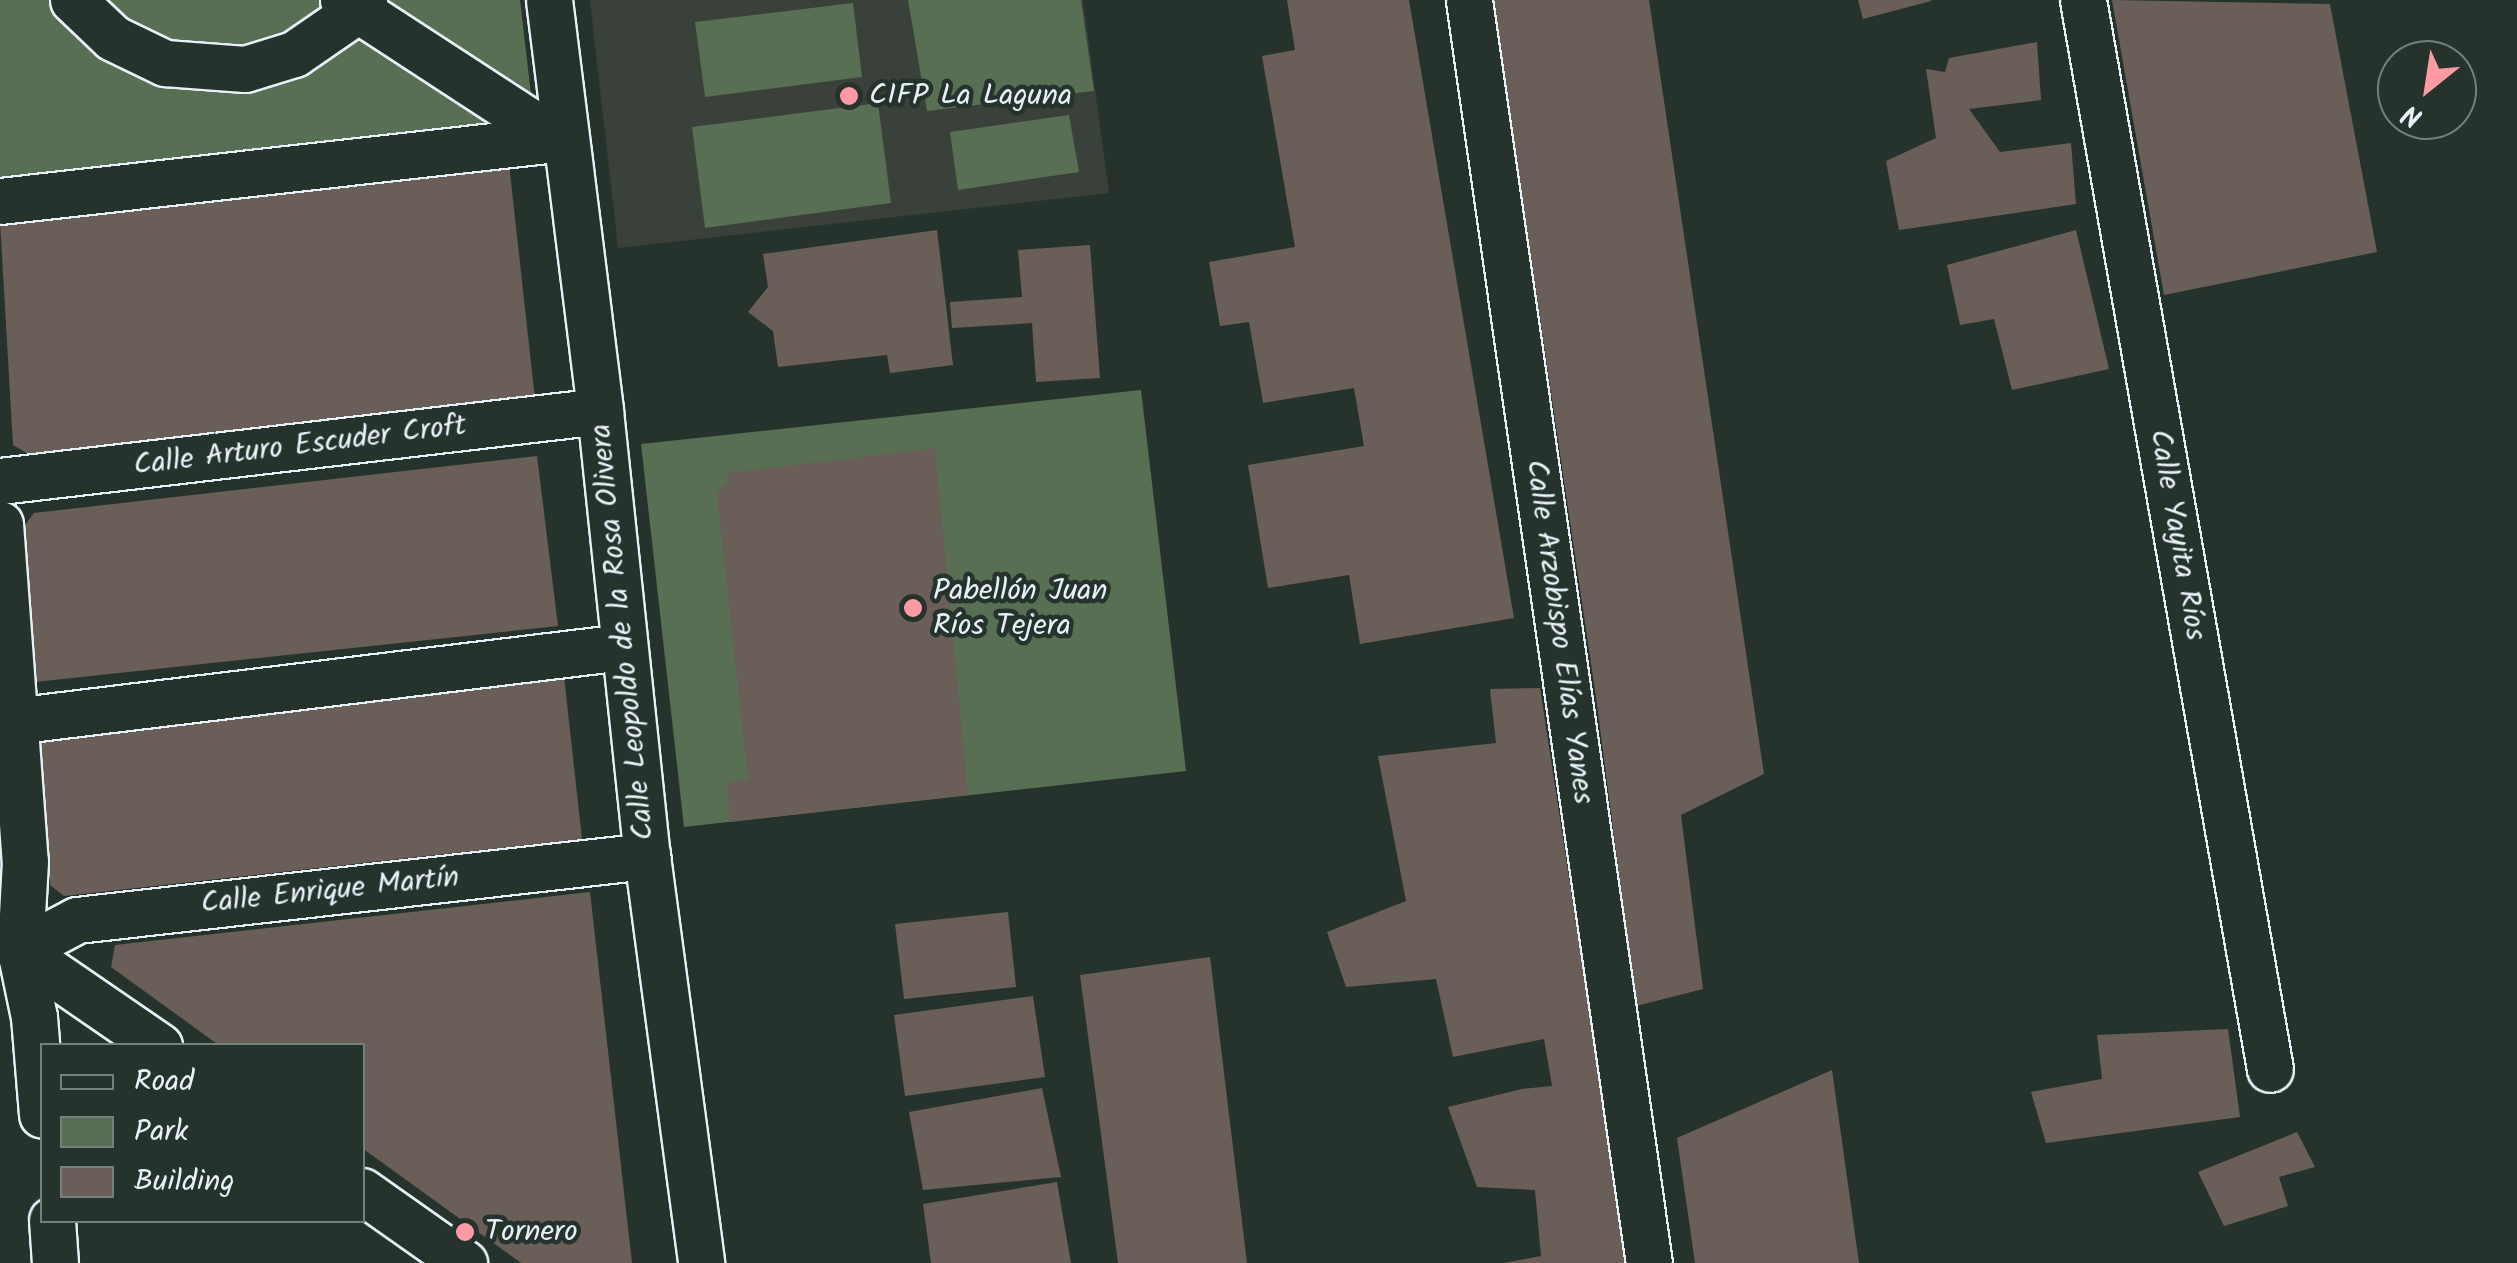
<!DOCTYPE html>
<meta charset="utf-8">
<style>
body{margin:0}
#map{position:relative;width:2517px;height:1263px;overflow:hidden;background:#26332d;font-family:Kalam,sans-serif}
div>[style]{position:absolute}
.built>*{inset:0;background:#3a403a}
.green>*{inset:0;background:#586f53}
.building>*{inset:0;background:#6a5e58}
.roads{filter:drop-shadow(2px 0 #e8f1f8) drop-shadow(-2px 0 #e8f1f8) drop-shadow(0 2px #e8f1f8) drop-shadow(0 -2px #e8f1f8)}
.street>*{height:45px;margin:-22.5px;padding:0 22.5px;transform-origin:22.5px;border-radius:22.5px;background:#26332d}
.dots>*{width:28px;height:28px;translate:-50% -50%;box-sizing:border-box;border:5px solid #26332d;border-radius:50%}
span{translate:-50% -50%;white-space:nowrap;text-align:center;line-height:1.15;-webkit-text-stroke:9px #26332d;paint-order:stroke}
.poi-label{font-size:30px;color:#e8f1f8}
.left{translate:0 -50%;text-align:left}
.street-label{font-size:30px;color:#e8f1f8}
.legend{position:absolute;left:40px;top:1043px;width:325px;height:180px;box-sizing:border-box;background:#26332d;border:2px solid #747f7e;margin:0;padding:12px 18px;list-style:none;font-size:30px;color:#e8f1f8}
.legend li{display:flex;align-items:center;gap:20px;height:50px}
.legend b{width:50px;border:2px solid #747f7e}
.north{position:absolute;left:2377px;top:40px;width:100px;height:100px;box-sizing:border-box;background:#26332d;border:2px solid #747f7e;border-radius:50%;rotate:210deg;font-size:28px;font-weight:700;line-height:40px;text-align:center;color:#e8f1f8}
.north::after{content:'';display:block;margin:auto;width:35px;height:45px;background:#ff9aa2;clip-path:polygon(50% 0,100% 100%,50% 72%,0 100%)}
</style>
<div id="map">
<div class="built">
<i style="clip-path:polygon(590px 0,1083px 0,1109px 193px,618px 248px)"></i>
</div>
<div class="green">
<i style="clip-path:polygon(0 0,520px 0,534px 120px,0 180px)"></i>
<i style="clip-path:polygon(908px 0,1081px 0,1094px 91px,927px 111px)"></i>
<i style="clip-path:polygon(853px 3px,862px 77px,705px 97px,695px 22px)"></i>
<i style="clip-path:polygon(878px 103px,891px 203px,705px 228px,692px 127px)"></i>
<i style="clip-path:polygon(1069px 115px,1079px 172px,958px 190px,950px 132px)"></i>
<i style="clip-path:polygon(1141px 390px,1186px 771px,684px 827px,641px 444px)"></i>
</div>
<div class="building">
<i style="clip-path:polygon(1287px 0,1409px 0,1514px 618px,1360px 644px,1349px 575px,1268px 588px,1248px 465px,1364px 446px,1354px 388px,1263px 403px,1249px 322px,1220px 326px,1209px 262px,1295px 247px,1262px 56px,1295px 50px)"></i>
<i style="clip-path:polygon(1493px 0,1649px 0,1764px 774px,1681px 815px,1703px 989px,1636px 1006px,1596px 697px)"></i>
<i style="clip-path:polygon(1858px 0,1931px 0,1931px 1px,1863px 19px)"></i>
<i style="clip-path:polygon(2112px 0,2330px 4px,2377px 252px,2164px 295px)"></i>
<i style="clip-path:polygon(2037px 42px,2041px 100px,1969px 109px,2000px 152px,2071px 143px,2076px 204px,1899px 230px,1886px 161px,1936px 138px,1926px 69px,1945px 72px,1949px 58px)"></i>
<i style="clip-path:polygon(509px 164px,535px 399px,30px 455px,13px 445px,0 221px)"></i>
<i style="clip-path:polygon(937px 230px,953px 365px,890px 373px,887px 355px,778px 367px,773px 331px,748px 312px,768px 287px,763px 254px)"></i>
<i style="clip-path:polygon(2076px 230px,2109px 369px,2012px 390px,1994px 319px,1960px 325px,1947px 265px)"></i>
<i style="clip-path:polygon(1090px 245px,1100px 378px,1036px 382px,1032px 323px,952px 328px,950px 302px,1022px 297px,1018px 250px)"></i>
<i style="clip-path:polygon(935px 448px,968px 795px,730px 822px,727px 782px,748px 780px,717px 494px,729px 481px,727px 473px)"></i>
<i style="clip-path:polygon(537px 456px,558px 626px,35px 682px,22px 529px,34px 513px)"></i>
<i style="clip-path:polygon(563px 667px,582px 839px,64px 896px,50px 885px,38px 726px)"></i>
<i style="clip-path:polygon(1540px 688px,1628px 1263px,1504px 1263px,1541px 1256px,1535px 1190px,1477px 1187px,1448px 1107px,1522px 1089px,1552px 1086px,1544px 1039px,1453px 1057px,1436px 979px,1346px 987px,1327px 932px,1406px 901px,1378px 756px,1496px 743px,1490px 689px)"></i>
<i style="clip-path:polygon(590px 892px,632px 1263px,521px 1263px,362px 1148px,362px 1046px,220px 1046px,111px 967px,115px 945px)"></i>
<i style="clip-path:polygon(1008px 912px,1016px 987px,904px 999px,895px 924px)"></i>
<i style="clip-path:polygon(1210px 957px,1247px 1263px,1118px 1263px,1080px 975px)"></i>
<i style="clip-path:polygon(1033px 996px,1045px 1077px,905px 1096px,894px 1015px)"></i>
<i style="clip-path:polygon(2228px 1029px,2240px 1117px,2046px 1143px,2031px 1092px,2102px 1079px,2097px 1035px)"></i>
<i style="clip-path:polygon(1832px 1070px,1859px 1263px,1695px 1263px,1677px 1138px)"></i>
<i style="clip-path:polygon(1042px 1088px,1061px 1177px,923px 1190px,909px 1112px)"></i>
<i style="clip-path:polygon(2297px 1132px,2315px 1167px,2279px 1177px,2288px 1206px,2224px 1226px,2198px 1172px)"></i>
<i style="clip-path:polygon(1057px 1182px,1071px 1263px,931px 1263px,923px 1204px)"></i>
</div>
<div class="roads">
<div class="street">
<i style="left:73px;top:0;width:55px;rotate:43.5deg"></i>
<i style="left:113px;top:38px;width:58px;rotate:25.7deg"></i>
<i style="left:165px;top:63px;width:80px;rotate:4.3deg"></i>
<i style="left:245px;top:69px;width:51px;rotate:-17deg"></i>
<i style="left:294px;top:54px;width:78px;rotate:-34.5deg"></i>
<i style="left:358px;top:10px;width:12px;rotate:-59deg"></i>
<i style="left:343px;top:0;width:220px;rotate:33.1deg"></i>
<i style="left:527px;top:120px;width:22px;rotate:87deg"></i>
<i style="left:549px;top:0;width:414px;rotate:82.9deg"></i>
<i style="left:600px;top:411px;width:447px;rotate:84deg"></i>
<i style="left:647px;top:856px;width:411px;rotate:82.4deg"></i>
<i style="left:1469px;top:0;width:1276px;rotate:81.89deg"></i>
<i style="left:2083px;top:0;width:1085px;rotate:80.08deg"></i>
<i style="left:0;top:201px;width:568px;rotate:-6.37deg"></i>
<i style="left:0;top:481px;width:604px;rotate:-6.65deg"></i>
<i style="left:0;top:524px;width:338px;rotate:85.8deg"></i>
<i style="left:25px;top:861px;width:89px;rotate:93.2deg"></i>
<i style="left:20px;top:950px;width:68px;rotate:78.2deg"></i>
<i style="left:34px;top:1017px;width:98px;rotate:85.3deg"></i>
<i style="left:13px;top:721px;width:614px;rotate:-6.92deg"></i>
<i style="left:6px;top:941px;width:186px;rotate:34.5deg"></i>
<i style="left:20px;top:950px;width:64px;rotate:-27.8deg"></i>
<i style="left:77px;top:920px;width:574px;rotate:-6.41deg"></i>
<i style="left:362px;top:1191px;width:125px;rotate:35.2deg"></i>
<i style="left:52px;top:1220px;width:43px;rotate:86deg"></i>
</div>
</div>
<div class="dots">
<i style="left:849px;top:96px;background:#ff9aa2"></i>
<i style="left:913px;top:608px;background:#ff9aa2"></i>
<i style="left:465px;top:1232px;background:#ff9aa2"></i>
</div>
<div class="poi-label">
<span class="left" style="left:869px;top:96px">CIFP La Laguna</span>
<span class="left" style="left:933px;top:608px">Pabellón Juan<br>Ríos Tejera</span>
<span class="left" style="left:485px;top:1232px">Tornero</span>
</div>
<div class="street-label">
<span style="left:300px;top:446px;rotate:-7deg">Calle Arturo Escuder Croft</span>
<span style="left:2177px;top:535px;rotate:80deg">Calle Yayita Ríos</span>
<span style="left:623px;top:632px;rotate:-96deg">Calle Leopoldo de la Rosa Olivera</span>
<span style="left:1559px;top:632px;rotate:82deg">Calle Arzobispo Elías Yanes</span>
<span style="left:330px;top:891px;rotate:-6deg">Calle Enrique Martín</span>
</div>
<ul class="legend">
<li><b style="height:12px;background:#26332d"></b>Road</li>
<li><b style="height:28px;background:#586f53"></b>Park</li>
<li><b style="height:28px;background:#6a5e58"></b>Building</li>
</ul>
<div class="north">N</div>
</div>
